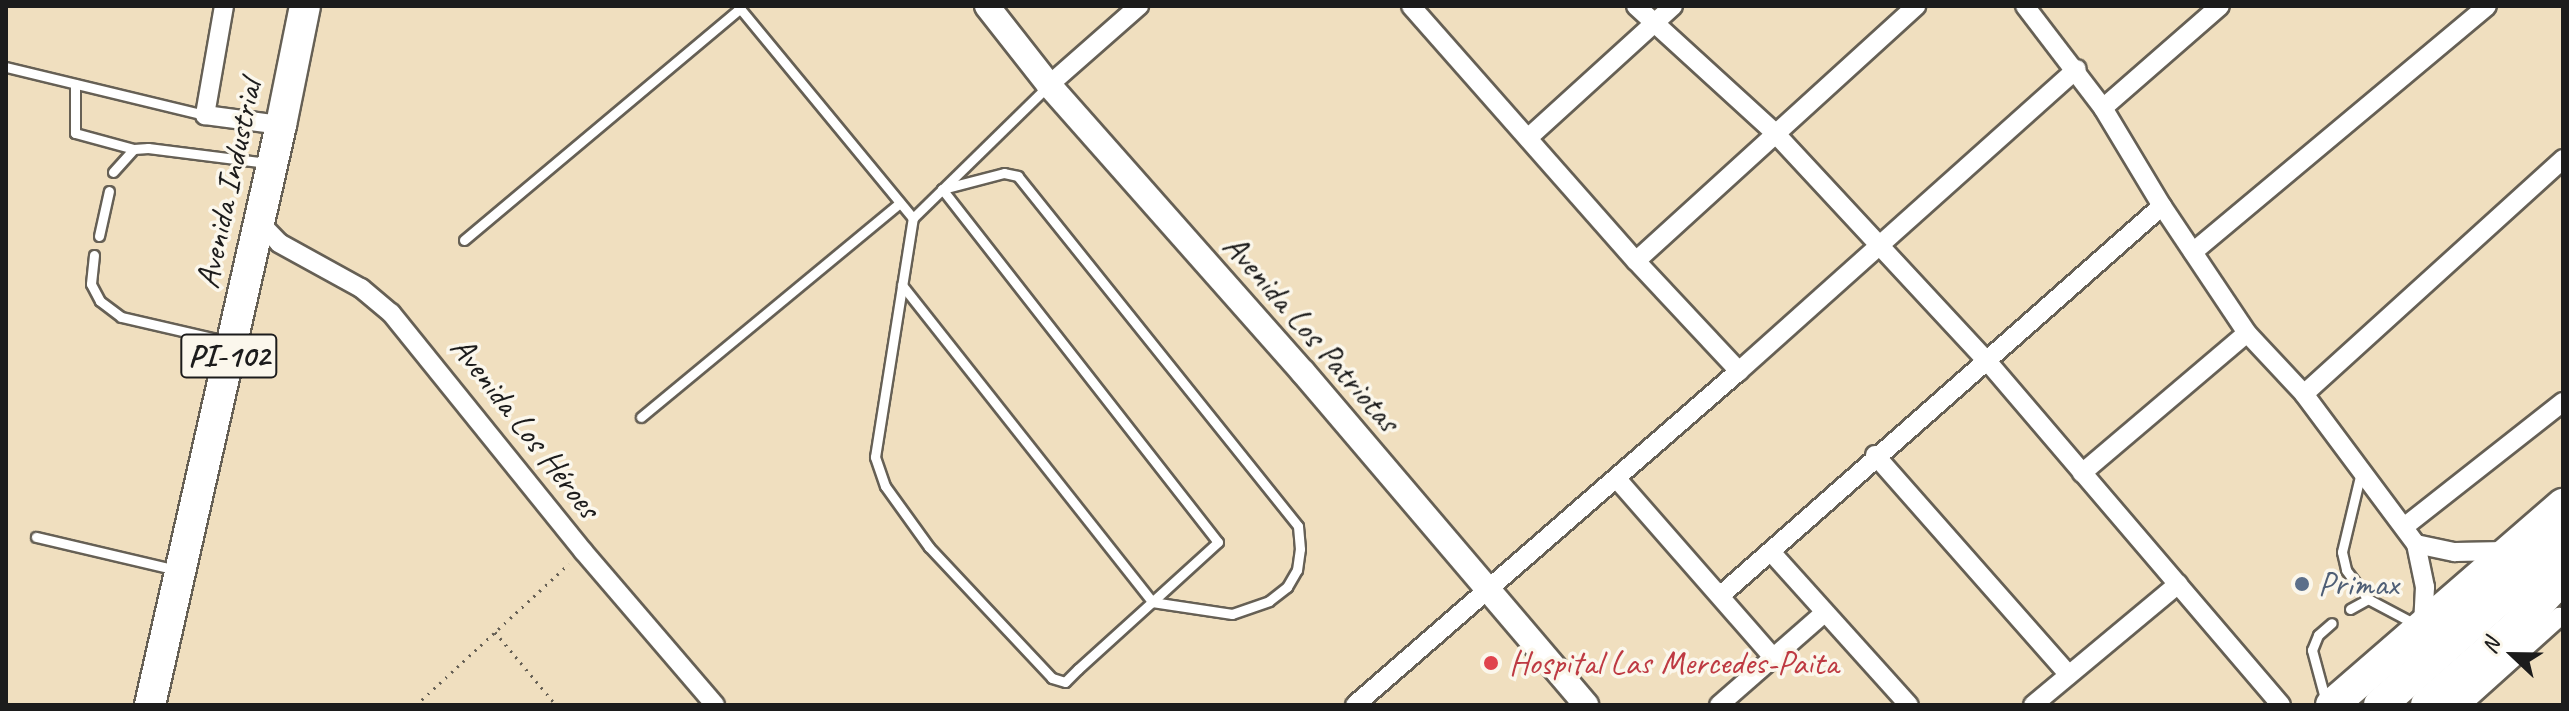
<!DOCTYPE html>
<meta charset="utf-8">
<style>
body{margin:0}
#map{position:relative;width:2569px;height:711px;overflow:hidden;background:#f0dfbf;font-family:Caveat,sans-serif}
div>[style]{position:absolute}
.path>*{height:3px;margin-top:-1.5px;transform-origin:0;background:repeating-linear-gradient(90deg,#666055 0 2px,transparent 0 8px)}
.roads{filter:drop-shadow(2px 0 #666055) drop-shadow(-2px 0 #666055) drop-shadow(0 2px #666055) drop-shadow(0 -2px #666055)}
.service>*{height:9px;margin:-4.5px;padding:0 4.5px;transform-origin:4.5px;border-radius:4.5px;background:#fff}
.minor>*{height:18px;margin:-9px;padding:0 9px;transform-origin:9px;border-radius:9px;background:#fff}
.tertiary>*{height:24px;margin:-12px;padding:0 12px;transform-origin:12px;border-radius:12px;background:#fff}
.primary>*{height:30px;margin:-15px;padding:0 15px;transform-origin:15px;border-radius:15px;background:#fff}
.trunk>*{height:32px;margin:-16px;padding:0 16px;transform-origin:16px;border-radius:16px;background:#fff}
.dots>*{width:22px;height:22px;translate:-50% -50%;box-sizing:border-box;border:4px solid #fbf7ec;border-radius:50%}
span{translate:-50% -50%;white-space:nowrap;text-align:center;line-height:1.15;-webkit-text-stroke:7px #fbf7ec;paint-order:stroke}
.shield-label span{padding:2px 6px;background:#fbf7ec;border:2px solid;border-radius:6px;-webkit-text-stroke-width:0}
.shield-label{font-size:32px;color:#1c1c1c;font-weight:700}
.street-label{font-size:34px;color:#1c1c1c}
.service-label{font-size:34px;color:#4e5e75}
.left{translate:0 -50%;text-align:left}
.health-label{font-size:34px;color:#be3a42}
.frame{position:absolute;inset:0;border:8px solid #1c1c1c;pointer-events:none}
.north{position:absolute;left:2473px;top:615px;width:80px;height:80px;-webkit-text-stroke:6px #fbf7ec;paint-order:stroke;rotate:292deg;font-size:22px;font-weight:700;line-height:32px;text-align:center;color:#1c1c1c}
.north::after{content:'';display:block;margin:auto;width:28px;height:36px;background:#1c1c1c;clip-path:polygon(50% 0,100% 100%,50% 72%,0 100%)}
</style>
<div id="map">
<div class="path">
<i style="left:495px;top:632px;width:95px;rotate:50.1deg"></i>
<i style="left:416px;top:705px;width:208px;rotate:-42.7deg"></i>
</div>
<div class="roads">
<div class="service">
<i style="left:738px;top:6px;width:275px;rotate:50.5deg"></i>
<i style="left:6px;top:67px;width:205px;rotate:13.6deg"></i>
<i style="left:75px;top:84px;width:49px;rotate:90deg"></i>
<i style="left:75px;top:133px;width:61px;rotate:15.2deg"></i>
<i style="left:113px;top:172px;width:31px;rotate:-48deg"></i>
<i style="left:134px;top:149px;width:14px;rotate:-4deg"></i>
<i style="left:148px;top:148px;width:120px;rotate:7.2deg"></i>
<i style="left:99px;top:236px;width:46px;rotate:-77.5deg"></i>
<i style="left:464px;top:240px;width:361px;rotate:-40deg"></i>
<i style="left:94px;top:255px;width:29px;rotate:96deg"></i>
<i style="left:91px;top:284px;width:19px;rotate:62deg"></i>
<i style="left:100px;top:301px;width:26px;rotate:37deg"></i>
<i style="left:121px;top:317px;width:111px;rotate:13deg"></i>
<i style="left:902px;top:285px;width:404px;rotate:51.7deg"></i>
<i style="left:1152px;top:602px;width:81px;rotate:8.5deg"></i>
<i style="left:1232px;top:614px;width:39px;rotate:-19deg"></i>
<i style="left:1269px;top:601px;width:23px;rotate:-38deg"></i>
<i style="left:1287px;top:587px;width:20px;rotate:-60deg"></i>
<i style="left:1297px;top:570px;width:21px;rotate:-82deg"></i>
<i style="left:1300px;top:549px;width:23px;rotate:-95deg"></i>
<i style="left:1298px;top:526px;width:448px;rotate:-128.7deg"></i>
<i style="left:1018px;top:176px;width:14px;rotate:-168deg"></i>
<i style="left:1004px;top:173px;width:64px;rotate:165.5deg"></i>
<i style="left:942px;top:189px;width:448px;rotate:52deg"></i>
<i style="left:1218px;top:542px;width:89px;rotate:137.7deg"></i>
<i style="left:1152px;top:602px;width:100px;rotate:137.8deg"></i>
<i style="left:1078px;top:669px;width:18px;rotate:135deg"></i>
<i style="left:1065px;top:682px;width:14px;rotate:-163deg"></i>
<i style="left:1052px;top:678px;width:180px;rotate:-133.2deg"></i>
<i style="left:929px;top:547px;width:75px;rotate:-125.8deg"></i>
<i style="left:885px;top:486px;width:31px;rotate:-109deg"></i>
<i style="left:875px;top:457px;width:242px;rotate:-81deg"></i>
<i style="left:913px;top:218px;width:190px;rotate:-44.4deg"></i>
<i style="left:641px;top:417px;width:336px;rotate:-39.6deg"></i>
<i style="left:2361px;top:472px;width:82px;rotate:103.4deg"></i>
<i style="left:2342px;top:552px;width:18px;rotate:77deg"></i>
<i style="left:2346px;top:570px;width:36px;rotate:53deg"></i>
<i style="left:36px;top:537px;width:145px;rotate:13.2deg"></i>
<i style="left:2350px;top:609px;width:21px;rotate:-29deg"></i>
<i style="left:2368px;top:599px;width:55px;rotate:28deg"></i>
<i style="left:2326px;top:702px;width:54px;rotate:-105.1deg"></i>
<i style="left:2312px;top:650px;width:16px;rotate:-68deg"></i>
<i style="left:2318px;top:635px;width:18px;rotate:-41deg"></i>
</div>
<div class="minor">
<i style="left:224px;top:6px;width:111px;rotate:99.9deg"></i>
<i style="left:205px;top:115px;width:77px;rotate:7.5deg"></i>
<i style="left:1411px;top:6px;width:340px;rotate:48.6deg"></i>
<i style="left:1636px;top:261px;width:151px;rotate:46.9deg"></i>
<i style="left:1636px;top:6px;width:188px;rotate:42.4deg"></i>
<i style="left:1775px;top:133px;width:313px;rotate:47.1deg"></i>
<i style="left:1988px;top:362px;width:451px;rotate:49.5deg"></i>
<i style="left:2025px;top:6px;width:128px;rotate:52.6deg"></i>
<i style="left:2103px;top:108px;width:114px;rotate:59deg"></i>
<i style="left:2162px;top:206px;width:153px;rotate:56.2deg"></i>
<i style="left:2247px;top:333px;width:83px;rotate:46.9deg"></i>
<i style="left:2304px;top:394px;width:187px;rotate:53.3deg"></i>
<i style="left:2416px;top:544px;width:44px;rotate:78.2deg"></i>
<i style="left:2425px;top:587px;width:38px;rotate:93deg"></i>
<i style="left:1049px;top:85px;width:120px;rotate:-41.3deg"></i>
<i style="left:2103px;top:108px;width:155px;rotate:-41.1deg"></i>
<i style="left:1528px;top:138px;width:196px;rotate:-42.3deg"></i>
<i style="left:259px;top:222px;width:29px;rotate:46deg"></i>
<i style="left:279px;top:243px;width:94px;rotate:28.8deg"></i>
<i style="left:361px;top:288px;width:39px;rotate:40deg"></i>
<i style="left:391px;top:313px;width:306px;rotate:51.1deg"></i>
<i style="left:583px;top:551px;width:203px;rotate:49.4deg"></i>
<i style="left:2193px;top:252px;width:383px;rotate:-39.9deg"></i>
<i style="left:1636px;top:261px;width:379px;rotate:-42.3deg"></i>
<i style="left:2304px;top:394px;width:350px;rotate:-42.2deg"></i>
<i style="left:1875px;top:455px;width:293px;rotate:48.6deg"></i>
<i style="left:2082px;top:473px;width:216px;rotate:-40.3deg"></i>
<i style="left:1617px;top:479px;width:237px;rotate:48.8deg"></i>
<i style="left:2404px;top:527px;width:202px;rotate:-38.2deg"></i>
<i style="left:2416px;top:544px;width:40px;rotate:12deg"></i>
<i style="left:2455px;top:552px;width:50px;rotate:-1.1deg"></i>
<i style="left:1771px;top:552px;width:206px;rotate:48deg"></i>
<i style="left:1721px;top:595px;width:588px;rotate:-41.42deg"></i>
<i style="left:1355px;top:705px;width:509px;rotate:-41.02deg"></i>
<i style="left:1739px;top:371px;width:453px;rotate:-41.8deg"></i>
<i style="left:1719px;top:705px;width:138px;rotate:-41.2deg"></i>
<i style="left:2033px;top:705px;width:189px;rotate:-39.8deg"></i>
<i style="left:2461px;top:705px;width:132px;rotate:-41.9deg"></i>
</div>
<div class="tertiary">
<i style="left:987px;top:6px;width:100px;rotate:51.9deg"></i>
<i style="left:1049px;top:85px;width:383px;rotate:48.5deg"></i>
<i style="left:1303px;top:372px;width:437px;rotate:49.6deg"></i>
</div>
<div class="primary">
<i style="left:150px;top:705px;width:595px;rotate:-77.27deg"></i>
<i style="left:281px;top:125px;width:121px;rotate:-78.6deg"></i>
</div>
<div class="trunk">
<i style="left:2332px;top:705px;width:306px;rotate:-40.9deg"></i>
<i style="left:2380px;top:705px;width:244px;rotate:-41.5deg"></i>
<i style="left:2427px;top:705px;width:120px;rotate:-41.3deg"></i>
<i style="left:2517px;top:626px;width:67px;rotate:-46.8deg"></i>
</div>
</div>
<div class="dots">
<i style="left:2302px;top:584px;background:#5c6f8a"></i>
<i style="left:1491px;top:663px;background:#e0444e"></i>
</div>
<div class="shield-label">
<span style="left:229px;top:356px">PI-102</span>
</div>
<div class="street-label">
<span style="left:228px;top:184px;rotate:-78deg">Avenida Industrial</span>
<span style="left:1312px;top:333px;rotate:49deg">Avenida Los Patriotas</span>
<span style="left:526px;top:427px;rotate:52deg">Avenida Los Héroes</span>
</div>
<div class="service-label">
<span class="left" style="left:2318px;top:584px">Primax</span>
</div>
<div class="health-label">
<span class="left" style="left:1509px;top:663px">Hospital Las Mercedes-Paita</span>
</div>
<div class="frame"></div>
<div class="north">N</div>
</div>
